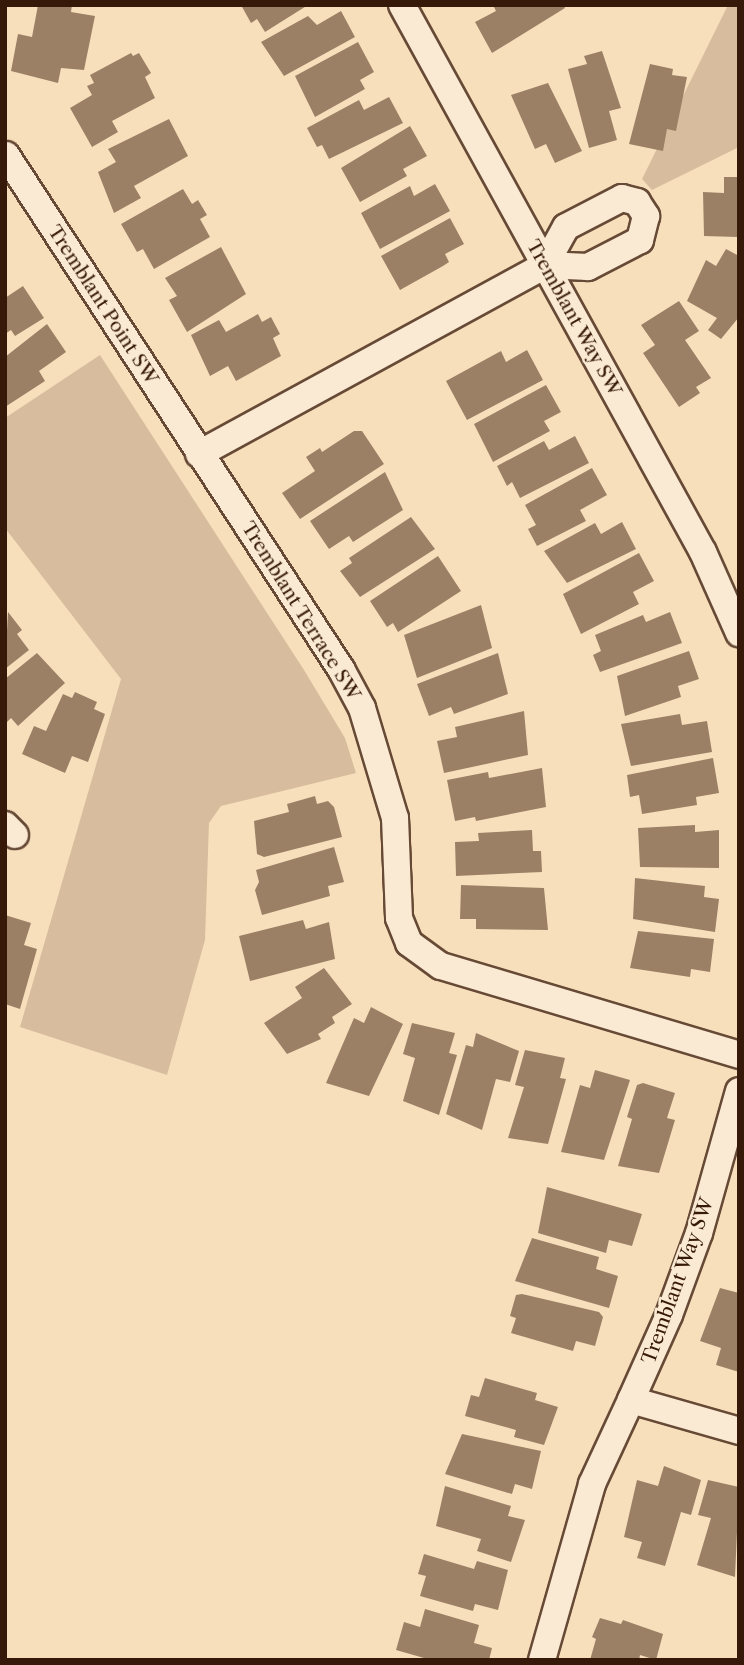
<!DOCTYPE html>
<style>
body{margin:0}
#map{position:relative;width:744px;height:1665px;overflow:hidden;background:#f8dfbb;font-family:"Libre Caslon Text",serif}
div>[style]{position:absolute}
.green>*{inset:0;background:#d7bd9d}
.building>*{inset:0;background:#9b8066}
.roads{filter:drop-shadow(2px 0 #674a36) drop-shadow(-2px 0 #674a36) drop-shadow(0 2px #674a36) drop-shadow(0 -2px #674a36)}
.minor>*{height:26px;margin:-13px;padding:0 13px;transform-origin:13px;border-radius:13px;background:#faead3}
span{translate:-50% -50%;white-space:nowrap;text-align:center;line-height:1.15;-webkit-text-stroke:5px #faead3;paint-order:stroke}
.street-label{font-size:19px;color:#371909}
.frame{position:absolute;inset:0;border:7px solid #371909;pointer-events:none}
</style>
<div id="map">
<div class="green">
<i style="clip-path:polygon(728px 5px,739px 5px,739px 147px,652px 190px,642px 179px)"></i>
<i style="clip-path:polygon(100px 355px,304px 670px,345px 738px,356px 773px,221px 806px,209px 823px,205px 940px,167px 1075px,20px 1027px,121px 679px,5px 528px,5px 418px)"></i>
</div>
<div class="building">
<i style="clip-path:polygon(38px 5px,72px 5px,71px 12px,95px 16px,84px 70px,61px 68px,58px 83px,11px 71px,18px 34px,32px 37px)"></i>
<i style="clip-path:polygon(241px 5px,308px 5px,265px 32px,257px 19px,251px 23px)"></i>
<i style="clip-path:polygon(493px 5px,564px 5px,565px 8px,492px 53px,475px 22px,496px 11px)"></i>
<i style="clip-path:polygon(341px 11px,355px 37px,284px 76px,261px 42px,308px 16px,317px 25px)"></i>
<i style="clip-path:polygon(358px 42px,374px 72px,360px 80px,365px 89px,315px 117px,295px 76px)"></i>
<i style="clip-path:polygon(602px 51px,621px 108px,609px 111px,617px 140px,589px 148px,568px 69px,587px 64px,584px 56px)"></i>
<i style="clip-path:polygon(131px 53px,133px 56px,139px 53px,151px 73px,145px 77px,155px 98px,112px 121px,118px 132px,92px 147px,70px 108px,92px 95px,87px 86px,94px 83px,90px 75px)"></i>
<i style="clip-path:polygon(650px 64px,673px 69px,672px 75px,687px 77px,676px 131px,667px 129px,663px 151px,629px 144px)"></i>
<i style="clip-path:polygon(548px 83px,582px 151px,555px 163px,546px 144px,535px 149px,511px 95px)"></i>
<i style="clip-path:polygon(389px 97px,403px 123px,329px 159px,322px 145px,317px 147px,307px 128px,359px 100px,364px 110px)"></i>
<i style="clip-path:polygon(169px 119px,188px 156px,134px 186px,141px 198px,114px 213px,98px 172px,116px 162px,108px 149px)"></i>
<i style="clip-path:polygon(410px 126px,427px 156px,403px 169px,407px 176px,360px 202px,341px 168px)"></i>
<i style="clip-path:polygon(724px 177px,739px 177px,737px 237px,704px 236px,703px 192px,724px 193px)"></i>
<i style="clip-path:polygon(435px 184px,450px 211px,380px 249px,361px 213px,410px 186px,414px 196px)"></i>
<i style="clip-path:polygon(183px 189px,192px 204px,198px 200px,207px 215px,200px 219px,210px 237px,154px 269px,143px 249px,137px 252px,121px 224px)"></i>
<i style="clip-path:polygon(450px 218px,464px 244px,445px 254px,449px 262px,443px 266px,400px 290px,381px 256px)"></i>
<i style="clip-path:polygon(221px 247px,246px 294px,187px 332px,169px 300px,177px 296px,165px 278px)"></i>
<i style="clip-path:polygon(726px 249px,739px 256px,739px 317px,721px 339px,708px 330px,717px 318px,687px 301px,706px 260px,716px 266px)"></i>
<i style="clip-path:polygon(23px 286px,44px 318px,15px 336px,11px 330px,5px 334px,5px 298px)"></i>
<i style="clip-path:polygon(679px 301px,699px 331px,685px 340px,711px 378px,696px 387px,700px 393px,679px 407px,643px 353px,655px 345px,641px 325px)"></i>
<i style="clip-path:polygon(258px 314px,262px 322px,271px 317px,280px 334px,273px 338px,281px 356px,236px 381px,228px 366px,210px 376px,191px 335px,219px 320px,226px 332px)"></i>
<i style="clip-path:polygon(47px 324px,66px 352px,39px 371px,45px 381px,5px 407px,5px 357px)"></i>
<i style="clip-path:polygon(527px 350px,543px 380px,467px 420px,446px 381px,501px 351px,506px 362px)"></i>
<i style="clip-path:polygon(546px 385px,561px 412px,544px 421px,550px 431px,493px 462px,474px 424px)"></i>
<i style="clip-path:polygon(354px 431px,362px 431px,384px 464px,300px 519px,282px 493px,315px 471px,306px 457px,320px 448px,322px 452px)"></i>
<i style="clip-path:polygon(575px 436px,589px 463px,520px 498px,512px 482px,507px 486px,497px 466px,544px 441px,549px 450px)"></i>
<i style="clip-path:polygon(592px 468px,607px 495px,580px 510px,586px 521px,537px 546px,528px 529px,536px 525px,525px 505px)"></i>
<i style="clip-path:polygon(385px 472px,403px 510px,353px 542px,349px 536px,329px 549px,310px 521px)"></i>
<i style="clip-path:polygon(411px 517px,435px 549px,360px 597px,340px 571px,352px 563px,349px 558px)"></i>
<i style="clip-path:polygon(622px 522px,636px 549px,567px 583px,544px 551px,595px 523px,601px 534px)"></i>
<i style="clip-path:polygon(639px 553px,654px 581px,633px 592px,639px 604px,581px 634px,563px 594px)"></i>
<i style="clip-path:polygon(438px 556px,461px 591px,398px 632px,393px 623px,387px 627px,370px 601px)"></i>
<i style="clip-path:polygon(481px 605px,492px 648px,417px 678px,404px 635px)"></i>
<i style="clip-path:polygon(8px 612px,22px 630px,17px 634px,29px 650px,5px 669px)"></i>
<i style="clip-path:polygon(670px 612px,682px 643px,600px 672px,593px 655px,601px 651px,595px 635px,643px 615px,646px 622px)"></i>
<i style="clip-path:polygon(689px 651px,699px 679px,678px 686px,681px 697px,625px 716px,617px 676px)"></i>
<i style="clip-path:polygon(37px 653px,65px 683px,18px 726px,11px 718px,5px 724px,5px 679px)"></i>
<i style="clip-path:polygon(498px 653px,508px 694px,454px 714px,451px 707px,429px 716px,417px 684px)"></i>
<i style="clip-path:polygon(75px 692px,97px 702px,94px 709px,105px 714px,88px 762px,72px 756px,65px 773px,22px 754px,34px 726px,46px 731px,63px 694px,72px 698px)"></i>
<i style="clip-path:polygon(524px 711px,528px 755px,444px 773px,437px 741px,457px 737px,455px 727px)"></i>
<i style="clip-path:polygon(680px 714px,682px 725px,707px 721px,712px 752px,631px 766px,621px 724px)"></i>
<i style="clip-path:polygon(713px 758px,719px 793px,696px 797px,697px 805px,642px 814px,639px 795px,630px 797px,627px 775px)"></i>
<i style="clip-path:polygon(542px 768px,546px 807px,476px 821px,475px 817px,455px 821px,447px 780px,488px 772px,489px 778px)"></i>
<i style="clip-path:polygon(315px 796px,317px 804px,328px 801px,334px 807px,342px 837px,264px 857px,257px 854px,254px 821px,289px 812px,287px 804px)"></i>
<i style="clip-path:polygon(695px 825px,695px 832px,719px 830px,719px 868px,640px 867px,638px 828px)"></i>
<i style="clip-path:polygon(532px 830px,533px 851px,541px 851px,542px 872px,456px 876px,455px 842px,479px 841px,478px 833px)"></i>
<i style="clip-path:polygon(334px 847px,344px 882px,328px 886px,330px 896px,262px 915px,255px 890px,259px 882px,256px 870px)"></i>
<i style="clip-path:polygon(635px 878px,705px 886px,704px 897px,719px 899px,715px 932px,633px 919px)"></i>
<i style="clip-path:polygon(461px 885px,544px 888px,548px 930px,476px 929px,476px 919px,460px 919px)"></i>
<i style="clip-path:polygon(5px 915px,31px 923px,24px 945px,37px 949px,20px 1009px,5px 1004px)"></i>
<i style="clip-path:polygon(303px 920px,306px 929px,329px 922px,335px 959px,250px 981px,239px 936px)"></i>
<i style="clip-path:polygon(638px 931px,714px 939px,710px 972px,691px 969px,690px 977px,630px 968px)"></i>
<i style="clip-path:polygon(324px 968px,352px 1004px,332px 1017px,335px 1023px,318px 1034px,321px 1039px,287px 1054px,264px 1023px,302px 998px,295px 987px)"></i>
<i style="clip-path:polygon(371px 1007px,403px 1024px,369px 1096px,326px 1083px,354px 1018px,364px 1023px)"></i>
<i style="clip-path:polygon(412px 1023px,455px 1033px,449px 1053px,457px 1055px,439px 1115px,403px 1101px,415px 1058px,403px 1054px)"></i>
<i style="clip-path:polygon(476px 1033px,519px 1051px,510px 1082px,496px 1079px,482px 1130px,446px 1114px,466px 1045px,473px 1047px)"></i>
<i style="clip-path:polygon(525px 1050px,565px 1058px,560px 1078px,566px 1079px,548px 1144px,508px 1138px,524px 1087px,515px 1085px)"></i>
<i style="clip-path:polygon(595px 1070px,630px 1080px,604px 1160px,561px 1152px,580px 1085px,590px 1088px)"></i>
<i style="clip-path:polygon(643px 1083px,675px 1093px,667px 1118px,675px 1120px,659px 1173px,618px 1166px,632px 1119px,627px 1117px,637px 1085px)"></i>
<i style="clip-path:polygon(547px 1187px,642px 1214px,632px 1246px,609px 1240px,606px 1253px,538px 1233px)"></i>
<i style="clip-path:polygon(532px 1238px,599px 1257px,596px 1269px,618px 1276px,609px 1308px,515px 1281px)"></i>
<i style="clip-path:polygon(720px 1288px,739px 1293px,739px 1372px,716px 1365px,721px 1348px,700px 1341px)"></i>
<i style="clip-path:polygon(522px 1294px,599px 1312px,603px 1317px,595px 1346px,576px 1341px,573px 1351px,511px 1333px,516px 1318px,510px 1316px,516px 1295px)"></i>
<i style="clip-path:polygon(485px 1378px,537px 1393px,535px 1400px,558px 1407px,544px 1445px,514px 1437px,516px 1430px,465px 1416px,471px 1395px,479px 1397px)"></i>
<i style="clip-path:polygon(462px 1434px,541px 1451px,532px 1489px,515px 1484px,512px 1494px,445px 1474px)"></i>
<i style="clip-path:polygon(664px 1466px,701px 1480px,691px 1515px,681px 1512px,665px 1566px,637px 1558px,642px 1542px,624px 1537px,637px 1480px,658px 1486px)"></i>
<i style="clip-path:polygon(708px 1480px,739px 1487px,735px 1577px,697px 1565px,711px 1518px,698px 1515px)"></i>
<i style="clip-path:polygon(445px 1486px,511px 1506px,508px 1516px,525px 1520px,511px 1562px,477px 1551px,481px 1539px,436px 1526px)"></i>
<i style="clip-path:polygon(424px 1554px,474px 1569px,477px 1561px,508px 1570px,498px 1610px,475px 1604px,473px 1611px,420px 1596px,426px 1576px,418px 1574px)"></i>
<i style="clip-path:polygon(425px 1609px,479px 1625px,474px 1643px,492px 1648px,489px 1660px,431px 1660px,396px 1650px,404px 1622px,420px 1627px)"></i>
<i style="clip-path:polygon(600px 1618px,621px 1624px,623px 1620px,663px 1634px,656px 1660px,640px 1655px,639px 1660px,590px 1660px,596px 1639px,592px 1637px)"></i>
</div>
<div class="roads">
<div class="minor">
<i style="left:402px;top:5px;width:624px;rotate:61.18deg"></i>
<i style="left:703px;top:552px;width:89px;rotate:66deg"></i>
<i style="left:6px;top:155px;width:614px;rotate:56.91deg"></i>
<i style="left:341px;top:669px;width:44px;rotate:61.7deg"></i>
<i style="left:362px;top:708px;width:115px;rotate:73.3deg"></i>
<i style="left:395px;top:818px;width:100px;rotate:87.7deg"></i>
<i style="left:399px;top:918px;width:27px;rotate:68deg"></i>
<i style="left:409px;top:943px;width:39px;rotate:36deg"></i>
<i style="left:441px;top:966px;width:311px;rotate:16.6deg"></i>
<i style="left:622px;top:198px;width:16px;rotate:15deg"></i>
<i style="left:637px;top:202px;width:17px;rotate:57deg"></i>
<i style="left:646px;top:216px;width:25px;rotate:104deg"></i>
<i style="left:640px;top:240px;width:59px;rotate:152.6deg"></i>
<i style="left:588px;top:267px;width:43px;rotate:-177.3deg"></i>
<i style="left:545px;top:265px;width:43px;rotate:-61.1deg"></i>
<i style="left:566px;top:227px;width:63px;rotate:-27.4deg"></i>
<i style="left:199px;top:454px;width:394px;rotate:-28.6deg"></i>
<i style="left:5px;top:825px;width:14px;rotate:45deg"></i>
<i style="left:739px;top:1091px;width:148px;rotate:105.7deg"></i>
<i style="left:699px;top:1233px;width:87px;rotate:110.1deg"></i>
<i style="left:669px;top:1315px;width:93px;rotate:114.1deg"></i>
<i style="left:631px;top:1400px;width:112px;rotate:16deg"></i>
<i style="left:542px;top:1660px;width:183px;rotate:-74.1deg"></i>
<i style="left:592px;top:1484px;width:93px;rotate:-65.1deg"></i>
</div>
</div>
<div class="street-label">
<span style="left:103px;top:305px;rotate:57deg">Tremblant Point SW</span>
<span style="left:574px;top:318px;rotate:61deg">Tremblant Way SW</span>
<span style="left:301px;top:611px;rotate:58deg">Tremblant Terrace SW</span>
<span style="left:678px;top:1281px;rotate:-70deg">Tremblant Way SW</span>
</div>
<div class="frame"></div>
</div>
